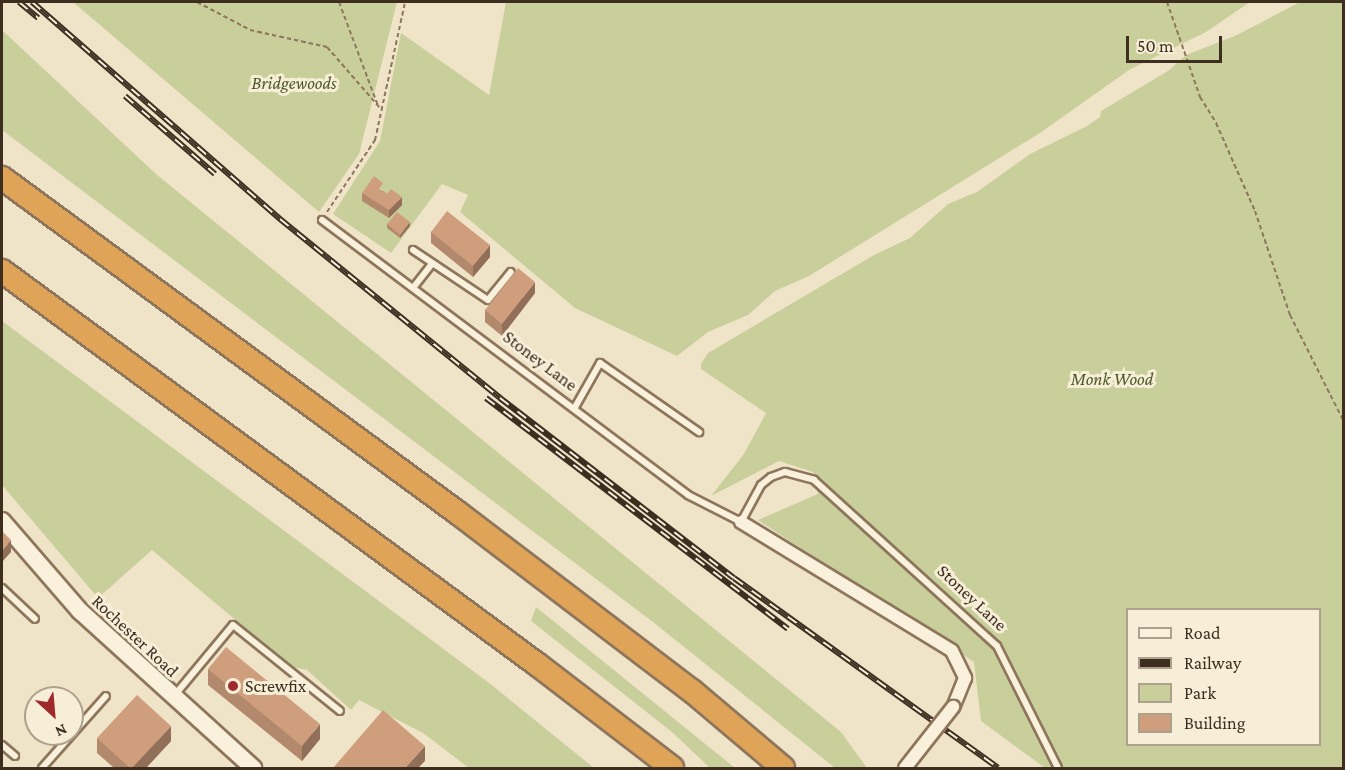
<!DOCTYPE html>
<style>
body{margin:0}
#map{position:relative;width:1345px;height:770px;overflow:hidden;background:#f0e4c8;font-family:"Crimson Pro",serif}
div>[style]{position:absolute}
.green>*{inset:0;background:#c9cf9b}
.path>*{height:2px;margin-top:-1px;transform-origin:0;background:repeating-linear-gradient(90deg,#8d765c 0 4.5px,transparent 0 7.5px)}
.roads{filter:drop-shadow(2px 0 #8d765c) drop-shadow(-2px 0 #8d765c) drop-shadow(0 2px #8d765c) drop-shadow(0 -2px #8d765c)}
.lane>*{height:6px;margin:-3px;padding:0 3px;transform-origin:3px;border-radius:3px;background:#faf1dc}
.street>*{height:12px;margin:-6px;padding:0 6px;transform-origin:6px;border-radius:6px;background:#faf1dc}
.secondary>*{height:16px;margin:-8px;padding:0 8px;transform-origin:8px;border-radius:8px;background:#faf1dc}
.highway>*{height:22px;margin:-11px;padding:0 11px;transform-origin:11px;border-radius:11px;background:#e0a458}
.rail>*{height:6px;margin-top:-3px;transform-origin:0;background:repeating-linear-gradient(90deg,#f7eed8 0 11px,#3d2e20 0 22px);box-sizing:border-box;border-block:2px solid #3d2e20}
.bridges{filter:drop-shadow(2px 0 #8d765c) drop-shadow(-2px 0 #8d765c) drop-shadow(0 2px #8d765c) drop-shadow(0 -2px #8d765c)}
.street-bridge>*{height:12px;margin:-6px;padding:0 6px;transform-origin:6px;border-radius:6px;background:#faf1dc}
.wall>*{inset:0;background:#b2896c}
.shaded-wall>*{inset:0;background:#916f58}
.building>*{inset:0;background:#cf9f7d}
.dots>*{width:16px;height:16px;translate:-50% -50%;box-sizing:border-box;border:3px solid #f7eed8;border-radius:50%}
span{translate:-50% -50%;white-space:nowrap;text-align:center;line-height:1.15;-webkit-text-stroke:6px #f7eed8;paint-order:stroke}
.park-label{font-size:18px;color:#4d5a26;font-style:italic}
.street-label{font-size:18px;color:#3d2e20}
.poi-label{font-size:18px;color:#3d2e20}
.left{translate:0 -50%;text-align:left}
.frame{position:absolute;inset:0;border:3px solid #3d2e20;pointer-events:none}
.legend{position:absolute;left:1126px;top:608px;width:195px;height:138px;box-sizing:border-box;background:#f7eed8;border:2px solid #ada18e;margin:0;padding:8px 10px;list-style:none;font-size:18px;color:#3d2e20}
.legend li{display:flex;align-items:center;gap:12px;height:30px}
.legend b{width:30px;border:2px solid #ada18e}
.north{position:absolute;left:24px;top:686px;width:60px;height:60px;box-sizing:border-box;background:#f7eed8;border:2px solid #ada18e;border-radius:50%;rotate:154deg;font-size:16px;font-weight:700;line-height:24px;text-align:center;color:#3d2e20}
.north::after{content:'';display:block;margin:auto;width:21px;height:27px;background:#9e2a2b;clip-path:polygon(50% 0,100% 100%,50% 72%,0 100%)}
.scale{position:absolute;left:1126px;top:36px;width:96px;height:27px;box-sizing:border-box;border:3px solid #3d2e20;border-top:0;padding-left:8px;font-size:18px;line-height:21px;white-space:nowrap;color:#3d2e20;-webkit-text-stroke:4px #f7eed8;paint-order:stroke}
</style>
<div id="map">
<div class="green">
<i style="clip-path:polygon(73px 2px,397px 2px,359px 154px,319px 212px)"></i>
<i style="clip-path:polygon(506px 2px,1250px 2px,1206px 32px,1129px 70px,1040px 133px,809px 276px,775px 291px,748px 315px,708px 332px,677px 356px,575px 308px,460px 212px,468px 195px,442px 184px,391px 253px,333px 214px,380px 141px,401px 33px,489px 95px)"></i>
<i style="clip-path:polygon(evenodd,1300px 2px,1343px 2px,1343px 768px,1045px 768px,981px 721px,974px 662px,758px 520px,818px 494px,813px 472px,779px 461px,711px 496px,744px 454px,766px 413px,701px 369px,701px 364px,708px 353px,874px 255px,910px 238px,948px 204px,977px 192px,1030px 154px,1087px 126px,1100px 117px,1101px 111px,1168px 71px,1186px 55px,1237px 35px,1300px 2px,1128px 610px,1320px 610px,1320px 744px,1128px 744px,1128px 610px)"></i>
<i style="clip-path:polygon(2px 30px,156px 174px,841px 732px,867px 768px,835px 768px,653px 622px,2px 130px)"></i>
<i style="clip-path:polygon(2px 321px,488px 682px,594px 768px,469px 768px,423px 733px,359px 700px,351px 710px,307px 670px,292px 667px,152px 550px,98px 598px,2px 485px)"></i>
<i style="clip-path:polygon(536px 607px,735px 768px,710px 768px,672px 732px,531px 621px)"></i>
</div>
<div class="path">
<i style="left:197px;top:2px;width:60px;rotate:27.8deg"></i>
<i style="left:250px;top:30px;width:79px;rotate:12.4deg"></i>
<i style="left:327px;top:47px;width:81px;rotate:49deg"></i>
<i style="left:339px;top:2px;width:111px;rotate:69.4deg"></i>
<i style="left:1167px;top:2px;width:101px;rotate:70.8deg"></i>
<i style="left:1200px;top:97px;width:31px;rotate:58deg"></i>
<i style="left:1216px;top:123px;width:96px;rotate:66.1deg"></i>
<i style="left:1255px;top:211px;width:110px;rotate:71.4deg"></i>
<i style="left:1290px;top:315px;width:120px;rotate:63.2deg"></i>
<i style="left:327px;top:212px;width:87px;rotate:-56.3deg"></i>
<i style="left:375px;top:140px;width:141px;rotate:-77.7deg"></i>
</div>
<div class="roads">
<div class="lane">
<i style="left:322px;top:220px;width:458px;rotate:36.9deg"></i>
<i style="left:688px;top:495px;width:59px;rotate:27deg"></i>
<i style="left:741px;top:522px;width:42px;rotate:-61.6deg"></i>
<i style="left:761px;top:485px;width:13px;rotate:-39deg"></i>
<i style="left:771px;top:477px;width:15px;rotate:-20deg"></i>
<i style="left:785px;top:472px;width:30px;rotate:15deg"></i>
<i style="left:814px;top:480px;width:247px;rotate:42.2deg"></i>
<i style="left:997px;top:646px;width:136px;rotate:63.4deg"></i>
<i style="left:413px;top:250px;width:90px;rotate:33.7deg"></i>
<i style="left:488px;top:300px;width:36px;rotate:-51deg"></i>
<i style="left:413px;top:288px;width:31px;rotate:-52deg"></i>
<i style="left:574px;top:409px;width:53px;rotate:-60.5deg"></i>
<i style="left:600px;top:363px;width:121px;rotate:34.9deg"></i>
<i style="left:2px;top:588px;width:45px;rotate:43.2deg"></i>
<i style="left:174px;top:696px;width:92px;rotate:-50.3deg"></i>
<i style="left:233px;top:625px;width:137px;rotate:38.8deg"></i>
<i style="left:2px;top:745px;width:17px;rotate:40deg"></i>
<i style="left:42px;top:768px;width:96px;rotate:-48.4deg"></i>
</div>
<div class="street">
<i style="left:741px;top:522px;width:247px;rotate:31.4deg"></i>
<i style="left:952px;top:651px;width:30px;rotate:64deg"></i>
<i style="left:965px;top:678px;width:31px;rotate:112deg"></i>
</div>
<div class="secondary">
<i style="left:2px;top:521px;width:119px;rotate:49.1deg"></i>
<i style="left:80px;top:611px;width:234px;rotate:42.2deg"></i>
</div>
<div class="highway">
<i style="left:2px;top:178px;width:566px;rotate:36.3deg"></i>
<i style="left:458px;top:513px;width:294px;rotate:37.3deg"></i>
<i style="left:692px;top:691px;width:119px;rotate:40.2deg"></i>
<i style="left:2px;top:271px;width:665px;rotate:36.32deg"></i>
<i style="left:538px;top:665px;width:169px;rotate:37.5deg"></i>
</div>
</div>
<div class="rail">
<i style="left:19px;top:2px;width:25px;rotate:40deg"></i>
<i style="left:32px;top:2px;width:330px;rotate:41.2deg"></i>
<i style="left:280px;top:219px;width:284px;rotate:39.1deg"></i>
<i style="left:500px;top:398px;width:295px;rotate:37.6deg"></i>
<i style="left:734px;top:578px;width:325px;rotate:35.7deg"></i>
<i style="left:125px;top:96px;width:119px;rotate:40.9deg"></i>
<i style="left:486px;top:398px;width:380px;rotate:37.4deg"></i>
</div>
<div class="bridges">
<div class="street-bridge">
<i style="left:905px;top:768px;width:78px;rotate:-51.8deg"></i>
</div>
</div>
<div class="wall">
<i style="clip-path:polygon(383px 191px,402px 205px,389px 218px,362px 201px,362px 193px)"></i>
<i style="clip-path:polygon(387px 224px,410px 226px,400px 238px,387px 228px)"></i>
<i style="clip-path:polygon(431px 232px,490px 257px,473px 277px,431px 243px)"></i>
<i style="clip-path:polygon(535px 293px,502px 336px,485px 322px,485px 310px)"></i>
<i style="clip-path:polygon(208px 669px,320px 739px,302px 761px,208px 685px)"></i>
<i style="clip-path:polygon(97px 738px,171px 741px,146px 768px,114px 768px,97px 753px)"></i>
</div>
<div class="shaded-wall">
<i style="clip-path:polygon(402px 197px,402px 205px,389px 218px,389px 210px)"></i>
<i style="clip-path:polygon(410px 222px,410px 226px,400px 238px,400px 235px)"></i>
<i style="clip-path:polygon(490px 245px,490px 257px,473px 277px,473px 266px)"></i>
<i style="clip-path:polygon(535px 282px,535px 293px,502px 336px,502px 324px)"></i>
<i style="clip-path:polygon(11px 540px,11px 552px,2px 562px,2px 551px)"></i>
<i style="clip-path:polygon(320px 724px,320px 739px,302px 761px,302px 746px)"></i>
<i style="clip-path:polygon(171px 726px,171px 741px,146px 768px,132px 768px)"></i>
<i style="clip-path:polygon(425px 746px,425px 761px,418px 768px,405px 768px)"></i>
</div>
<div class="building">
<i style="clip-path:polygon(374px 176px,383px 183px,379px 189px,387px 194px,391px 189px,402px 197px,389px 210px,362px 193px)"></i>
<i style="clip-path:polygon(447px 211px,490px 245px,473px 266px,431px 232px)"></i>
<i style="clip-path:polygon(397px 212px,410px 222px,400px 235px,387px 224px)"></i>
<i style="clip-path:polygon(518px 268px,535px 282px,502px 324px,485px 310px)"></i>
<i style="clip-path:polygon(2px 531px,11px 540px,2px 551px)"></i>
<i style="clip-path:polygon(226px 647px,320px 724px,302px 746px,208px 669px)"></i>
<i style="clip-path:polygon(137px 695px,171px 726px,132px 768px,130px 768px,97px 738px)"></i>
<i style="clip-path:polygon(383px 710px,425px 746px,405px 768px,333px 768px)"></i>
</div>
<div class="dots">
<i style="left:233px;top:686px;background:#9e2a2b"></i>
</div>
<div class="park-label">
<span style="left:294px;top:83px">Bridgewoods</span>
<span style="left:1112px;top:379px">Monk Wood</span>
</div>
<div class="street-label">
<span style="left:540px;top:361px;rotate:37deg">Stoney Lane</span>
<span style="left:972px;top:598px;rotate:43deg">Stoney Lane</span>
<span style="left:135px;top:636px;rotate:43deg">Rochester Road</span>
</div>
<div class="poi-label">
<span class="left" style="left:245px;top:686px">Screwfix</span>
</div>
<div class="frame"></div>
<ul class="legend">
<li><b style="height:8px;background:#faf1dc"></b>Road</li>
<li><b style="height:8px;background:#3d2e20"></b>Railway</li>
<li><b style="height:16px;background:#c9cf9b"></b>Park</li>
<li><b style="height:16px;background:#cf9f7d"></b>Building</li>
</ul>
<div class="north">N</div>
<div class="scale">50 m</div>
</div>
